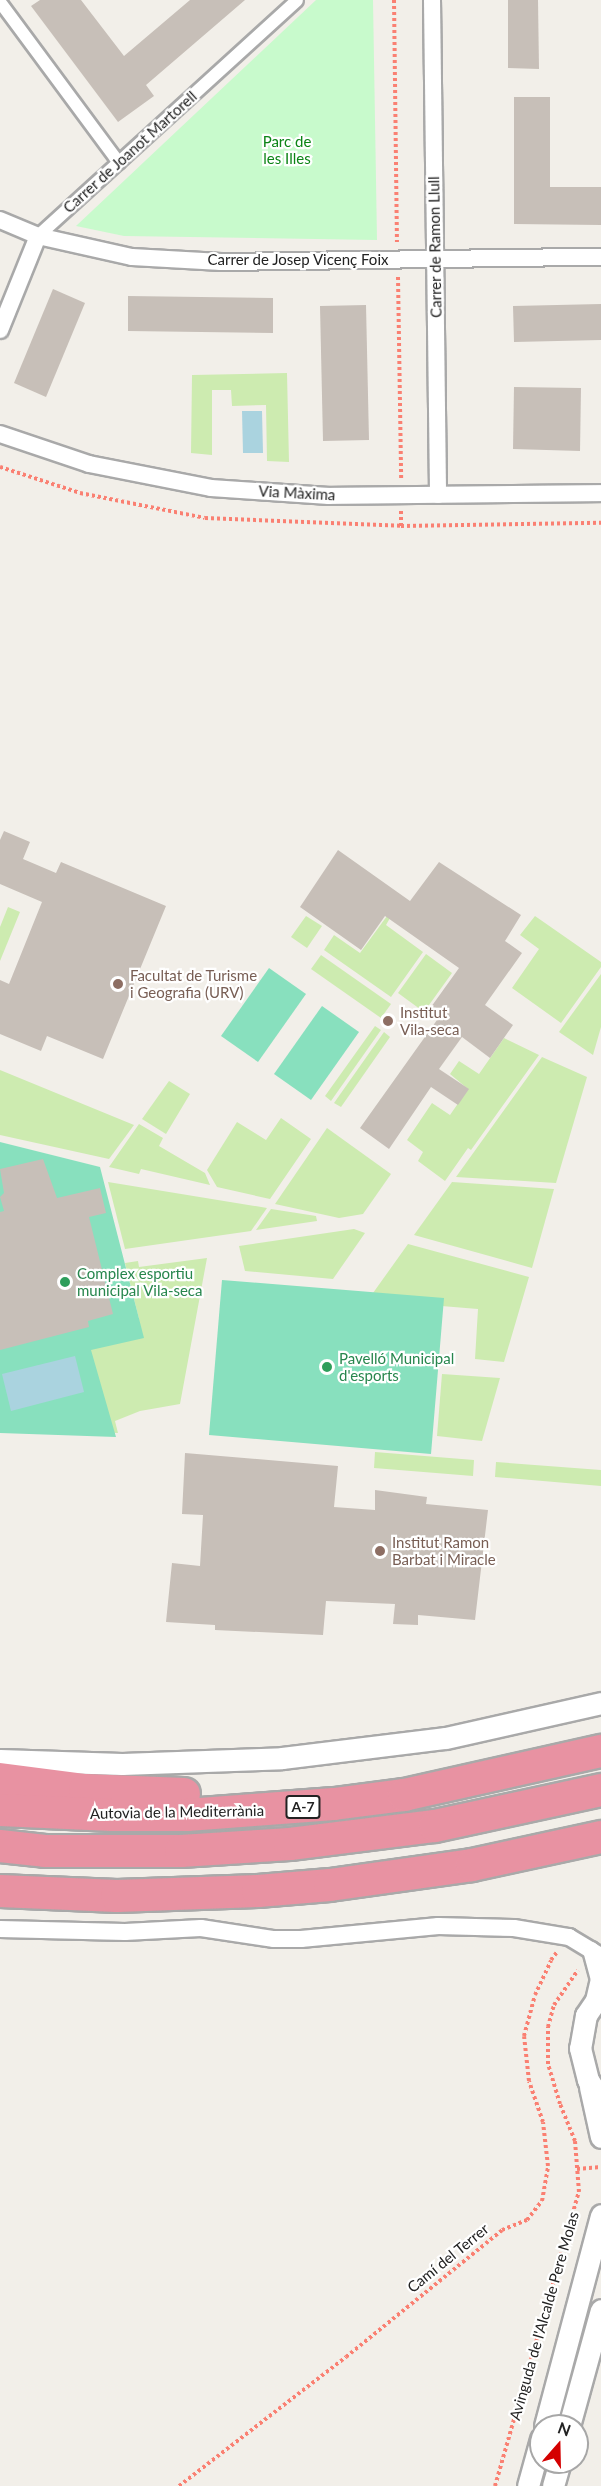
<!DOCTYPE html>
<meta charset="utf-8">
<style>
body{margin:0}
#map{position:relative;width:601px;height:2486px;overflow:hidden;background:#f2efe9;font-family:Lato,sans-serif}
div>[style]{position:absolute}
.grass>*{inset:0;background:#cdebb0}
.park>*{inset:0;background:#c8facc}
.pitch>*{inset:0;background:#88e0be}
.water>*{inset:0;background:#aad3df}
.building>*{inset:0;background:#c7bfb8}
.path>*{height:4px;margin-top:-2px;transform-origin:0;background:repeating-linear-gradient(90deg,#fa8072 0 3px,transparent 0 6px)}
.roads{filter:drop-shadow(2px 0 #a9a9a9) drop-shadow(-2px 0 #a9a9a9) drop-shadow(0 2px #a9a9a9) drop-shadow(0 -2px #a9a9a9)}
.pedestrian>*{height:12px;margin:-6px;padding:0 6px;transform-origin:6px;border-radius:6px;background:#fff}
.minor>*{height:16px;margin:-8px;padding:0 8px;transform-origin:8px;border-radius:8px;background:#fff}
.tertiary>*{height:21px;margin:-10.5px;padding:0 10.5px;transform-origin:10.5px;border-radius:10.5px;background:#fff}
.motorway>*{height:32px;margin:-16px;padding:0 16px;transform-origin:16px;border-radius:16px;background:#e892a2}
.dots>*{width:16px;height:16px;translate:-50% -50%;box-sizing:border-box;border:3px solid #fff;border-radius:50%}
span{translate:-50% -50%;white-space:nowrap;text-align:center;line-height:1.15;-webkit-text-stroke:4.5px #fff;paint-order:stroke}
.shield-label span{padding:2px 4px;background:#fff;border:2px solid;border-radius:4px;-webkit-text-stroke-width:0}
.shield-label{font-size:14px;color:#222;font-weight:700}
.park-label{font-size:15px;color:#0c8416}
.street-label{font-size:15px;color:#222}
.education-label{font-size:15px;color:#785e54}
.left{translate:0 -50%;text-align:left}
.leisure-label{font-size:15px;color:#27864d}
.north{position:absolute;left:529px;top:2414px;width:60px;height:60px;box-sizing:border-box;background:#fff;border:2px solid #a7a7a7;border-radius:50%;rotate:20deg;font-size:16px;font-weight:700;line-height:24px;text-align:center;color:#222}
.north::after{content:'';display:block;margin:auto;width:21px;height:27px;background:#d40000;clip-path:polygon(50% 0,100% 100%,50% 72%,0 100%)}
</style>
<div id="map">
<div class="grass">
<i style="clip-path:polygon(287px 373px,289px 462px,267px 461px,266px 405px,232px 406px,231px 390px,212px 390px,212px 455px,191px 453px,192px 375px)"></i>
<i style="clip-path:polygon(8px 907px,20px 912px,0 961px,0 927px)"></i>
<i style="clip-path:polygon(306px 916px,322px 926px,307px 948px,291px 937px)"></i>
<i style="clip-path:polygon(387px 916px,390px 918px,386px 925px,423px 952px,391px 997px,324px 950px,334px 935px,360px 953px)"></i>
<i style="clip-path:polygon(535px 916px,601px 962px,601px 967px,561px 1023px,512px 988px,539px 949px,520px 935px)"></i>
<i style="clip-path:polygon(426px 954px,452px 973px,424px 1012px,398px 993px)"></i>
<i style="clip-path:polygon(321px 955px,391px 1004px,381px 1018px,311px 969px)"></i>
<i style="clip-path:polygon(601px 974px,601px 1027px,593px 1055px,559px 1032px)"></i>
<i style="clip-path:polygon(375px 1026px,381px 1030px,331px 1101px,325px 1096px)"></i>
<i style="clip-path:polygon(384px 1032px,390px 1037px,341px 1107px,334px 1103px)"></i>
<i style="clip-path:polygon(504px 1038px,539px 1055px,471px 1150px,468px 1148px,445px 1181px,418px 1161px,423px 1152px,407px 1140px,432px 1103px,450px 1115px,468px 1089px,450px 1074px,459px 1061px,479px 1074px)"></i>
<i style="clip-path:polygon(542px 1057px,587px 1077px,556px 1183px,456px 1177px)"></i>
<i style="clip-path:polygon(0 1070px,134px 1125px,109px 1159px,0 1135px)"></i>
<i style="clip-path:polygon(169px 1081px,190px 1094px,166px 1134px,142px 1119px)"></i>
<i style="clip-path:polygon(281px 1118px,311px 1139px,270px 1199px,217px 1187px,207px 1170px,237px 1122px,266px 1140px)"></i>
<i style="clip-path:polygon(139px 1124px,163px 1138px,159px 1146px,205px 1173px,210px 1185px,141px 1169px,139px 1174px,109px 1167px)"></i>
<i style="clip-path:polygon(327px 1128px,391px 1174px,363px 1214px,339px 1218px,275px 1204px)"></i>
<i style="clip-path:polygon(108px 1182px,267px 1208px,251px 1231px,125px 1249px)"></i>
<i style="clip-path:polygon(452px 1182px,554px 1189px,532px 1268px,414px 1235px)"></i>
<i style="clip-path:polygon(271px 1209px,316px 1216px,317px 1221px,256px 1230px)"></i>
<i style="clip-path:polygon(354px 1229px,365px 1233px,333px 1279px,245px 1271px,239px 1246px)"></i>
<i style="clip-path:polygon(408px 1244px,529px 1277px,504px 1362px,475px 1359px,478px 1309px,368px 1300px)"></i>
<i style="clip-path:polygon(207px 1258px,180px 1404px,140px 1411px,115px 1421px,118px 1433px,0 1429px,0 1387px,139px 1319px,125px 1263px,138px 1261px,139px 1267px)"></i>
<i style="clip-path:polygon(442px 1374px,500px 1378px,482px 1441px,437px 1436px)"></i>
<i style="clip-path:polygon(375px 1452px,474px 1460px,473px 1476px,374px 1468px)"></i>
<i style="clip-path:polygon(496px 1462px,601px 1470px,601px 1486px,495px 1477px)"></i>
</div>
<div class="park">
<i style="clip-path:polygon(316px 0,373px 0,377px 240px,124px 236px,76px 226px)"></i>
</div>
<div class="pitch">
<i style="clip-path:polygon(269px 968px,306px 994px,258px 1062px,221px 1036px)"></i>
<i style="clip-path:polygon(322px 1006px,359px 1032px,311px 1100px,274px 1074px)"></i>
<i style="clip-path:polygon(0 1142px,100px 1167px,144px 1338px,91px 1350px,116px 1437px,0 1433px)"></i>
<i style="clip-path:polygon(222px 1280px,444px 1298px,431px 1454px,209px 1435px)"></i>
</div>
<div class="water">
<i style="clip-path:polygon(242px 411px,262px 411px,263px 453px,243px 453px)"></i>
<i style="clip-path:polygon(75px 1356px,84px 1392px,11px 1411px,2px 1374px)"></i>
</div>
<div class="building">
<i style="clip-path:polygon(40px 0,81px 0,124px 56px,190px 0,245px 0,146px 85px,154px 96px,118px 122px,31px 6px)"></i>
<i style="clip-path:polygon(508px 0,538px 0,539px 69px,508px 68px)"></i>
<i style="clip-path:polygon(514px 97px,550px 97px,550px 187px,601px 187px,601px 225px,514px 224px)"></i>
<i style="clip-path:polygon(53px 289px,85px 303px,46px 397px,14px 383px)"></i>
<i style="clip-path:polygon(128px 296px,273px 298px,273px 333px,128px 331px)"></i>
<i style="clip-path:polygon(601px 304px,601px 340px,514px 342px,513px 306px)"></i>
<i style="clip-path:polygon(366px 305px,369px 440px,323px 441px,320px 306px)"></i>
<i style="clip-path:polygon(514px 387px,581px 388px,580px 451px,513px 449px)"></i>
<i style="clip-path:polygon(4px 831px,30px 842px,23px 859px,56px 873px,61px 862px,166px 906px,103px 1059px,47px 1036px,41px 1051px,0 1034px,0 980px,9px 984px,42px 902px,0 884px,0 840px)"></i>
<i style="clip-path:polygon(338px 850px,410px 901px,439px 862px,521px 915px,505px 941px,522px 953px,485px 1005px,513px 1025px,490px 1058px,462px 1037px,439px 1069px,469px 1089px,458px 1105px,431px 1087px,389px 1149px,360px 1128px,437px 1020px,426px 1014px,459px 968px,385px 916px,361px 950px,300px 907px)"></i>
<i style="clip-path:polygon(43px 1159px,57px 1198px,100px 1188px,106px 1213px,89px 1217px,113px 1314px,88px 1321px,89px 1327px,0 1350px,0 1212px,4px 1211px,0 1197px,4px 1193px,0 1169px)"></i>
<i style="clip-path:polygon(185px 1453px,338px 1466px,334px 1507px,375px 1510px,375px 1490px,427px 1497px,426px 1504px,488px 1510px,475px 1620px,418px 1615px,418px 1625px,393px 1624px,395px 1604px,326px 1601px,323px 1635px,215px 1630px,215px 1625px,166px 1622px,172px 1563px,200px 1566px,203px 1515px,182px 1514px)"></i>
</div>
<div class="path">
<i style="left:394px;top:0;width:242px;rotate:89.3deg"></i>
<i style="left:398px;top:277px;width:202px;rotate:89.1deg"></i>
<i style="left:0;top:467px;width:84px;rotate:18deg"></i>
<i style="left:80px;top:493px;width:127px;rotate:11.3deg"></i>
<i style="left:205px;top:518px;width:196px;rotate:2.3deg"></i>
<i style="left:401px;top:526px;width:200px;rotate:-0.9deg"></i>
<i style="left:401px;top:511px;width:15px;rotate:90deg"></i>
<i style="left:577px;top:2169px;width:24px;rotate:-5deg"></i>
<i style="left:179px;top:2486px;width:211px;rotate:-37.7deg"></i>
<i style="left:346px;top:2357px;width:201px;rotate:-39.1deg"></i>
<i style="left:502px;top:2230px;width:27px;rotate:-22deg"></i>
<i style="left:527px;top:2220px;width:24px;rotate:-52deg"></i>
<i style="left:542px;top:2201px;width:36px;rotate:-80deg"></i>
<i style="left:548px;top:2166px;width:44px;rotate:-96.5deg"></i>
<i style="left:543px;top:2122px;width:43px;rotate:-108.9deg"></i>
<i style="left:529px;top:2081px;width:45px;rotate:-96.3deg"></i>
<i style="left:524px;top:2036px;width:42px;rotate:-75deg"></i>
<i style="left:535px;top:1995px;width:38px;rotate:-65deg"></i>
<i style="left:551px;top:1960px;width:10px;rotate:-53deg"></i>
<i style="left:495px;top:2486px;width:306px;rotate:-74.1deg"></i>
<i style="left:579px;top:2192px;width:51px;rotate:-94.5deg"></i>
<i style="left:575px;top:2141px;width:40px;rotate:-112deg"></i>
<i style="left:560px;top:2104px;width:42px;rotate:-106.7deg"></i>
<i style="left:548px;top:2064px;width:37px;rotate:-90deg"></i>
<i style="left:548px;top:2027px;width:23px;rotate:-75deg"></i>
<i style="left:554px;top:2005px;width:42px;rotate:-55.6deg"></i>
</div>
<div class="roads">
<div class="pedestrian">
<i style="left:0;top:2px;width:200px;rotate:53.5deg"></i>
<i style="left:38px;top:236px;width:350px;rotate:-42.3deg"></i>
</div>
<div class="minor">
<i style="left:432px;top:0;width:495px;rotate:89.3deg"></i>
<i style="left:0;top:220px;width:41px;rotate:22.8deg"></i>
<i style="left:38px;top:236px;width:96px;rotate:12.6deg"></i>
<i style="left:132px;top:257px;width:89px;rotate:3.2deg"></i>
<i style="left:221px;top:262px;width:380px;rotate:-0.8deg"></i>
<i style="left:0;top:330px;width:101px;rotate:-68deg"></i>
<i style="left:0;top:434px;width:94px;rotate:18.6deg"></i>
<i style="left:89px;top:464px;width:124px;rotate:11.1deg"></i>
<i style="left:211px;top:488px;width:118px;rotate:3.9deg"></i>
<i style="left:329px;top:496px;width:272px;rotate:-0.6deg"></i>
<i style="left:0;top:1929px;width:125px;rotate:1.4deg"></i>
<i style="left:125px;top:1932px;width:76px;rotate:-3deg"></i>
<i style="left:201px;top:1928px;width:74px;rotate:8.6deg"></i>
<i style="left:274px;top:1939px;width:27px"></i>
<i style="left:301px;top:1939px;width:138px;rotate:-5.4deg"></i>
<i style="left:438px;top:1926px;width:76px;rotate:1.5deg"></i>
<i style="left:514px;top:1928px;width:56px;rotate:9.3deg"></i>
<i style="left:569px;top:1937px;width:37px;rotate:31deg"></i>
<i style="left:591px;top:1950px;width:30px;rotate:75deg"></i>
<i style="left:599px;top:1979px;width:23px;rotate:103deg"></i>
</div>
<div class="tertiary">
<i style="left:0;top:1760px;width:122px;rotate:1.9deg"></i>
<i style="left:122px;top:1764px;width:160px;rotate:-2.1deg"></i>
<i style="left:282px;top:1758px;width:165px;rotate:-7deg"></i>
<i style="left:446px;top:1738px;width:159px;rotate:-12.7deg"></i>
<i style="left:601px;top:1993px;width:27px;rotate:124deg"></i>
<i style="left:586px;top:2015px;width:34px;rotate:100deg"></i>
<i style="left:580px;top:2048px;width:33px;rotate:76deg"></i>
<i style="left:588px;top:2080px;width:24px;rotate:57deg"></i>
<i style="left:590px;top:2087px;width:51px;rotate:77.6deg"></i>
<i style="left:545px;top:2426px;width:218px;rotate:-75.1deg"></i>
<i style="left:569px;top:2426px;width:120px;rotate:-74.6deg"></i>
<i style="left:528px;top:2486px;width:49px;rotate:-74.5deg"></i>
<i style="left:553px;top:2486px;width:25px;rotate:-74deg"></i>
</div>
<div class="motorway">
<i style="left:0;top:1779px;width:86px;rotate:7.4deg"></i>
<i style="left:85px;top:1790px;width:99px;rotate:2.3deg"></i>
<i style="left:0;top:1810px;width:112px;rotate:2.6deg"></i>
<i style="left:112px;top:1815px;width:75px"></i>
<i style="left:187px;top:1815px;width:147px;rotate:-4.3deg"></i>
<i style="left:334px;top:1804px;width:71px;rotate:-7.3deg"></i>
<i style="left:404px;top:1795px;width:202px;rotate:-12.6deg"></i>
<i style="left:0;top:1846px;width:45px;rotate:6.3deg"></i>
<i style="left:45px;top:1851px;width:136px"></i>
<i style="left:181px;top:1851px;width:109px;rotate:-3.7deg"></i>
<i style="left:290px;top:1844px;width:146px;rotate:-7.1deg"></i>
<i style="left:435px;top:1826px;width:170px;rotate:-12.2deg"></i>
<i style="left:0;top:1891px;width:117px;rotate:2.4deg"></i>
<i style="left:117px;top:1896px;width:141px;rotate:-2deg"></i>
<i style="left:258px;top:1891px;width:72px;rotate:-4.8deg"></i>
<i style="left:330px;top:1885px;width:143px;rotate:-8deg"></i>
<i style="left:472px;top:1865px;width:132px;rotate:-12.2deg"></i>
</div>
</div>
<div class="dots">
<i style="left:118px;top:984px;background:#8d6e63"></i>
<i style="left:388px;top:1021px;background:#8d6e63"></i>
<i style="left:65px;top:1282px;background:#2e9e5b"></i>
<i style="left:327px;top:1367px;background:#2e9e5b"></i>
<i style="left:380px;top:1551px;background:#8d6e63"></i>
</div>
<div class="shield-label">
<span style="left:303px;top:1807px">A-7</span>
</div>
<div class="park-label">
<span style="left:287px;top:150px">Parc de<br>les Illes</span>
</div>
<div class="street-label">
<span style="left:130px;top:152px;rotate:-42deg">Carrer de Joanot Martorell</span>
<span style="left:435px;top:247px;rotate:-91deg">Carrer de Ramon Llull</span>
<span style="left:298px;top:260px">Carrer de Josep Vicenç Foix</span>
<span style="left:297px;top:493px;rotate:3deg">Via Màxima</span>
<span style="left:177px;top:1812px;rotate:-1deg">Autovia de la Mediterrània</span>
<span style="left:448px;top:2258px;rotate:-39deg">Camí del Terrer</span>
<span style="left:544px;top:2316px;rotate:-74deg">Avinguda de l'Alcalde Pere Molas</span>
</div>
<div class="education-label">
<span class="left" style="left:130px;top:984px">Facultat de Turisme<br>i Geografia (URV)</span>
<span class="left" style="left:400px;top:1021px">Institut<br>Vila-seca</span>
<span class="left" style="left:392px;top:1551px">Institut Ramon<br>Barbat i Miracle</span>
</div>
<div class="leisure-label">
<span class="left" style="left:77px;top:1282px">Complex esportiu<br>municipal Vila-seca</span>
<span class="left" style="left:339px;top:1367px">Pavelló Municipal<br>d'esports</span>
</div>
<div class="north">N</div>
</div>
